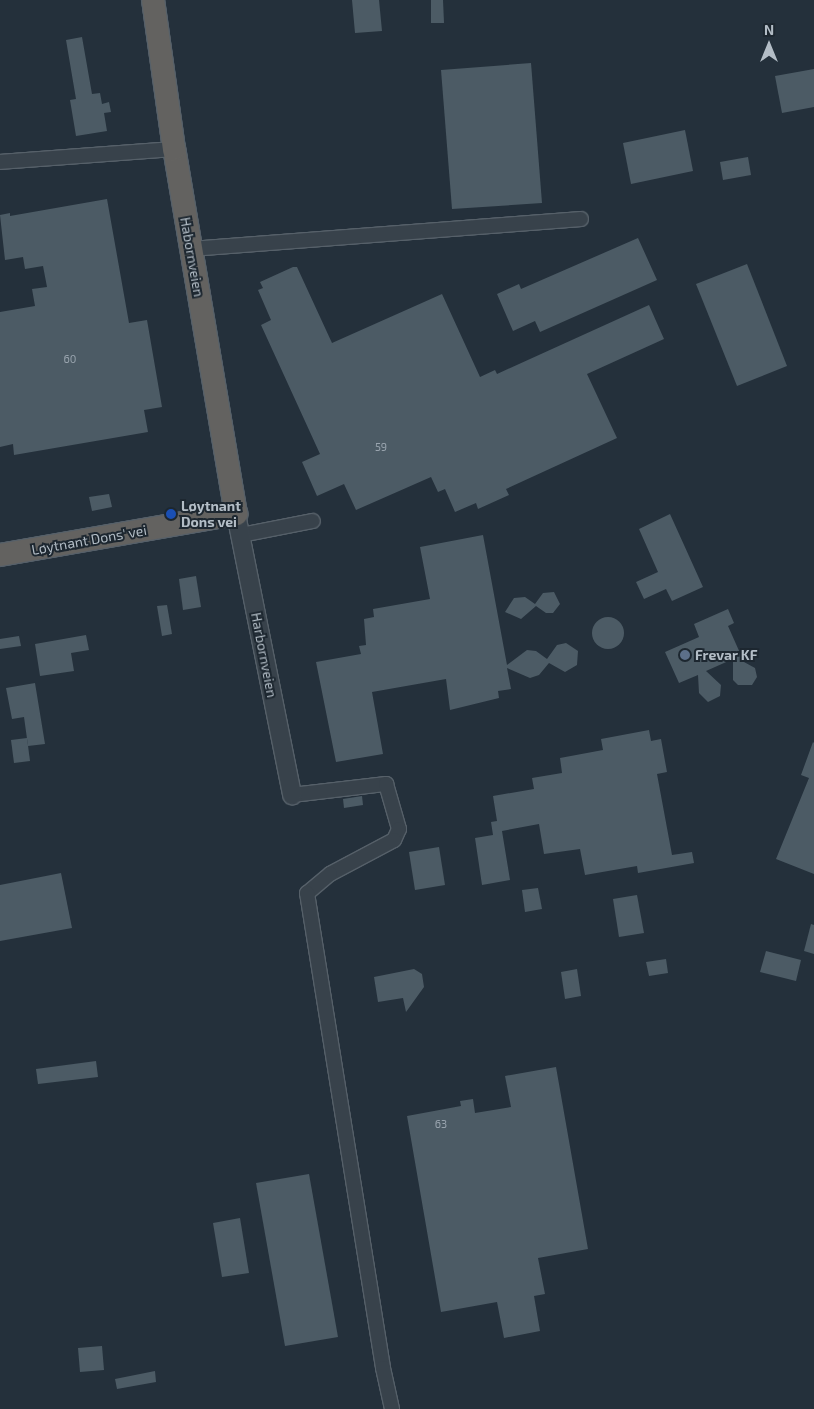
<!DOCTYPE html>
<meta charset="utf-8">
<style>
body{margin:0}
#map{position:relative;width:814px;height:1409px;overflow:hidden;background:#24303b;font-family:"Exo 2",sans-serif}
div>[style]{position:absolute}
.building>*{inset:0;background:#4c5b65}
.round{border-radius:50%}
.roads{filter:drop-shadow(1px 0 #566069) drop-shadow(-1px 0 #566069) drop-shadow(0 1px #566069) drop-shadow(0 -1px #566069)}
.minor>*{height:14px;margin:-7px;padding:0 7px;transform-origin:7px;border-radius:7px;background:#38424b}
.tertiary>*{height:18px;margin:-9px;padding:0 9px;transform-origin:9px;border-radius:9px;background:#38424b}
.trunk>*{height:22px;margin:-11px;padding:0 11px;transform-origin:11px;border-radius:11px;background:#636260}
.dots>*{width:14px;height:14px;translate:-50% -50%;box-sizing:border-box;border:2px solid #1d2730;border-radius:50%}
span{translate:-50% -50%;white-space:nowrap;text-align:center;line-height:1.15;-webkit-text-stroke:4px #1d2730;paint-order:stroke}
.number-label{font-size:11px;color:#99a4ae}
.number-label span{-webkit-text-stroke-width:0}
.street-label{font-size:14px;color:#b3bdc6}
.poi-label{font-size:14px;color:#b3bdc6;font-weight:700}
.left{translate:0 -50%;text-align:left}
.north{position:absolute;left:744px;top:20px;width:50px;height:50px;-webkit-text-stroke:4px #1d2730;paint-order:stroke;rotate:0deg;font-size:14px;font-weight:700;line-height:20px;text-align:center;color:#b3bdc6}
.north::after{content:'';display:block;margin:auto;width:18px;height:22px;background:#b3bdc6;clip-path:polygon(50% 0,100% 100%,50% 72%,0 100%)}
</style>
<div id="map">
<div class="building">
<i style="clip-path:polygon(352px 0,379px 0,382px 31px,355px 33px)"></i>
<i style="clip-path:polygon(431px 0,443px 0,444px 23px,431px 23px)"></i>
<i style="clip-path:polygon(82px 37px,92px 94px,100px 93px,102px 104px,109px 102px,111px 112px,104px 113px,107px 131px,76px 136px,70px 100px,76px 99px,66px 40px)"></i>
<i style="clip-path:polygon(531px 63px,542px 203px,452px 209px,441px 70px)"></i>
<i style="clip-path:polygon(814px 69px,814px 107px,782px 113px,775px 76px)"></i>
<i style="clip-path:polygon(685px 130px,693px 171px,631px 184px,623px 143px)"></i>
<i style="clip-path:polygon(748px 157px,751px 175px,723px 180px,720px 162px)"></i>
<i style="clip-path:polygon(107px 199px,129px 323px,147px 320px,162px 407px,144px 410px,148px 432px,14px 455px,13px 444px,0 447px,0 312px,35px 306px,32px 289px,47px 287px,43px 266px,25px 269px,23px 257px,5px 260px,0 215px,10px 213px,10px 216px)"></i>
<i style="clip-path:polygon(638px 238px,657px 280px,540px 332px,535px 321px,513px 331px,497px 294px,519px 284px,521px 289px)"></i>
<i style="clip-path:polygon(747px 264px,787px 366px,737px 386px,696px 284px)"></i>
<i style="clip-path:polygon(293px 267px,297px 267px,332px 343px,442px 294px,480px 377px,495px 370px,497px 374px,649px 305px,664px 339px,587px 374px,617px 438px,506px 489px,509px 495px,478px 509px,476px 503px,455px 512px,445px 489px,438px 492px,431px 477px,356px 510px,344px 484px,317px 496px,302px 462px,320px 454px,261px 325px,271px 320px,258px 290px,263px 288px,260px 282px)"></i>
<i style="clip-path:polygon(109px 494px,112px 507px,92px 511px,89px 497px)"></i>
<i style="clip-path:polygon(670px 514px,703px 587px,672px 601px,666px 589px,644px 599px,636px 582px,658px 572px,639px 529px)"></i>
<i style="clip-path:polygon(483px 535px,507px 665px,527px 650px,536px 651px,547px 659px,557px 645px,566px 643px,578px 651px,577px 665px,565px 672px,549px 663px,539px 675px,530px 678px,507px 668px,511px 689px,498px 691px,499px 698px,450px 710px,446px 679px,372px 692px,383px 754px,336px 762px,316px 662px,361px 654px,359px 646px,366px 645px,364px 619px,374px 617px,373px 609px,430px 599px,420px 547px)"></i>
<i style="clip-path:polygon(196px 576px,201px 607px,183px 610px,179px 579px)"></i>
<i style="clip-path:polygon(554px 592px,560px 604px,553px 613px,546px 613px,536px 606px,521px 619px,505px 612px,514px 598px,525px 597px,535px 604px,543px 593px)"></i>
<i style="clip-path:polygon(167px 605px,172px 634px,162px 636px,157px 606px)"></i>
<i style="clip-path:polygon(728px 609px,734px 623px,728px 626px,744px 662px,755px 668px,757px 677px,752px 685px,738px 685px,733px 680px,733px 659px,706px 671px,721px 685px,720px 696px,708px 702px,699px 693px,698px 675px,679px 683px,665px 652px,699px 637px,694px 624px)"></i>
<i class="round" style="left:592px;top:617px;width:32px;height:32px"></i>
<i style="clip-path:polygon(86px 635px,89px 650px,71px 653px,74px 671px,40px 676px,35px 644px)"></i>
<i style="clip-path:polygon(19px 636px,21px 646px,0 649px,0 639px)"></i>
<i style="clip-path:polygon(35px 683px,45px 744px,28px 746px,24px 717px,12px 719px,6px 688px)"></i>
<i style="clip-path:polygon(649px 730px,651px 741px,661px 739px,667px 772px,657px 774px,672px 855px,692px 852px,694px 863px,638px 873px,637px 866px,585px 875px,580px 849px,544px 854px,539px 824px,502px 831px,510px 880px,482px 885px,475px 838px,493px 835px,491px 822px,497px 821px,493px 796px,534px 789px,532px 778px,562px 773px,560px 758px,603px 750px,601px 739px)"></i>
<i style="clip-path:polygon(27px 738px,30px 761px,14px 763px,11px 740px)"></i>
<i style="clip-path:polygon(813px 742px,814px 743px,814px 874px,776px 859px,809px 778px,801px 775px)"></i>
<i style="clip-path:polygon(362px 796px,363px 805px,344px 808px,343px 799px)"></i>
<i style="clip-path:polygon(439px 847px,445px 885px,415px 890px,409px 852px)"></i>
<i style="clip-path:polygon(61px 873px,72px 928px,0 941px,0 885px)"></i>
<i style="clip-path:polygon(538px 888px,542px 909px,525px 912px,522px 890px)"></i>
<i style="clip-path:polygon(637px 895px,644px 933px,619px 937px,613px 899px)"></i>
<i style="clip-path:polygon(811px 924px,814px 925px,814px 954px,804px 951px)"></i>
<i style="clip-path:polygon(766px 951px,801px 960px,796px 981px,760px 972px)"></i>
<i style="clip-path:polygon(666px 959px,668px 973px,649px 976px,646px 962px)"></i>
<i style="clip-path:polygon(414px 969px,422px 974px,424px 987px,406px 1012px,403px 998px,378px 1002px,374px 977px)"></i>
<i style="clip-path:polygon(577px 969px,581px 996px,565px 999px,561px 972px)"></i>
<i style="clip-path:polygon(96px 1061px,98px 1077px,38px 1084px,36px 1069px)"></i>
<i style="clip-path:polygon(556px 1067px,588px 1249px,538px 1258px,545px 1294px,534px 1296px,540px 1331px,504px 1338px,497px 1302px,441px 1312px,407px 1116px,461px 1106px,460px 1101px,473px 1099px,475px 1113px,511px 1107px,505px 1076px)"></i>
<i style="clip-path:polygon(309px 1174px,338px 1337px,285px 1346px,256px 1183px)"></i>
<i style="clip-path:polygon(240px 1218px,249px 1273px,222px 1277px,213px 1223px)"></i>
<i style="clip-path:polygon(102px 1346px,104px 1370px,80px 1372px,78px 1348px)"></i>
<i style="clip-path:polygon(155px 1371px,156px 1382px,117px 1389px,115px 1379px)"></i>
</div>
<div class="roads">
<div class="minor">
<i style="left:0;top:162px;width:174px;rotate:-4.3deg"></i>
<i style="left:191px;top:249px;width:391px;rotate:-4.4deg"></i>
<i style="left:241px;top:535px;width:73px;rotate:-11deg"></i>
<i style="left:292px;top:795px;width:95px;rotate:-6.7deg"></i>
<i style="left:386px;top:784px;width:47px;rotate:73.9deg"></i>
<i style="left:399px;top:829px;width:12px;rotate:114deg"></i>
<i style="left:394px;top:840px;width:72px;rotate:152deg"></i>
<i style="left:330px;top:874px;width:30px;rotate:140deg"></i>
<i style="left:307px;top:893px;width:481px;rotate:80.9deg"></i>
<i style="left:383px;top:1368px;width:42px;rotate:77.6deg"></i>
</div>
<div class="tertiary">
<i style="left:236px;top:514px;width:287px;rotate:78.7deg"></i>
</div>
<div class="trunk">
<i style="left:0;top:555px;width:240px;rotate:-9.9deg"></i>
<i style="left:236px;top:514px;width:370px;rotate:-99.6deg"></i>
<i style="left:174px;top:149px;width:150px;rotate:-98deg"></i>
</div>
</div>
<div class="dots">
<i style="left:171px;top:514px;background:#1a4fb4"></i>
<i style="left:685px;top:655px;background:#5c6f8a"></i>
</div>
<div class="number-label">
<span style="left:70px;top:359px">60</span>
<span style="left:381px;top:447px">59</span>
<span style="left:441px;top:1124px">63</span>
</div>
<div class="street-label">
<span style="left:192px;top:257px;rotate:80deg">Habornveien</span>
<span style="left:89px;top:540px;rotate:-10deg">Løytnant Dons' vei</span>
<span style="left:264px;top:655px;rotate:79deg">Harbornveien</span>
</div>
<div class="poi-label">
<span class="left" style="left:181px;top:514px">Løytnant<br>Dons vei</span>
<span class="left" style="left:695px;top:655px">Frevar KF</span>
</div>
<div class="north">N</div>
</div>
